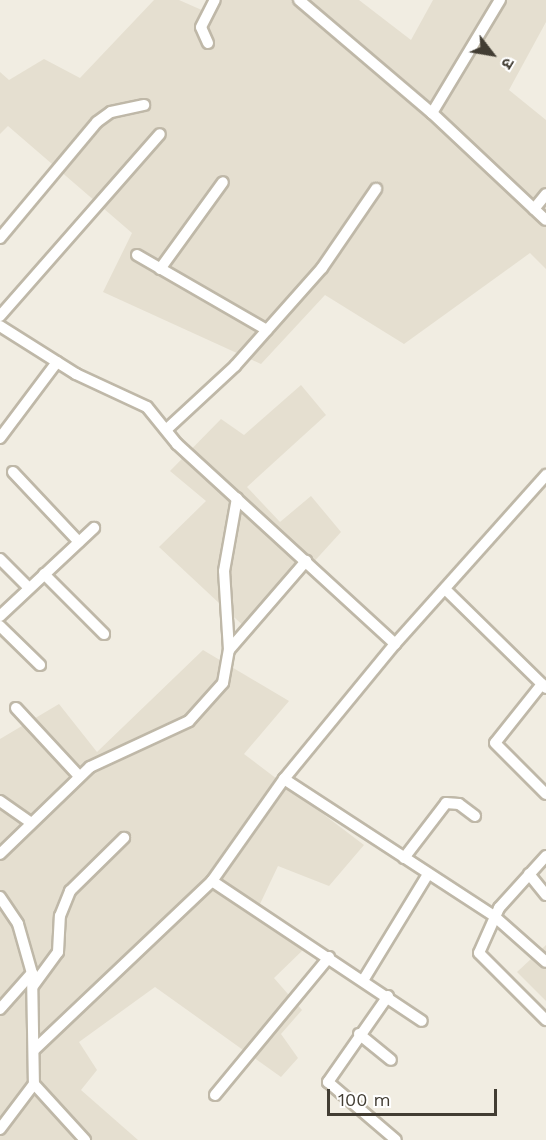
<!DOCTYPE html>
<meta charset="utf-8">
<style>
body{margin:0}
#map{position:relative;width:546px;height:1140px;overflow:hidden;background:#f1ede2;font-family:"Work Sans","Noto Sans Devanagari",sans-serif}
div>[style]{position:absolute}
.residential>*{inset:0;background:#e5dfd0}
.roads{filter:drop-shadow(2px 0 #bfb8a8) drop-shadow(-2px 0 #bfb8a8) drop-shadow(0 2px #bfb8a8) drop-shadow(0 -2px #bfb8a8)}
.minor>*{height:10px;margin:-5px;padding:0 5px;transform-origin:5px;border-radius:5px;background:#fff}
span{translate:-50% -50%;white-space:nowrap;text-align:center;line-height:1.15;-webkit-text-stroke:4.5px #fff;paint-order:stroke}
.north{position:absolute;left:462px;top:24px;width:60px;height:60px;-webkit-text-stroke:4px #fff;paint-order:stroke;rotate:121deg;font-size:16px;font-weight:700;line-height:24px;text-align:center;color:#423d33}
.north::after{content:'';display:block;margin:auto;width:21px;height:27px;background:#423d33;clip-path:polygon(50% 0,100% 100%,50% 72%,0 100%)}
.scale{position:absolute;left:327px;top:1089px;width:170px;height:27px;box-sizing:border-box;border:3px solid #423d33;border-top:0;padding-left:8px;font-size:18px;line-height:21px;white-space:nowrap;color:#423d33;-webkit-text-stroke:4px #fff;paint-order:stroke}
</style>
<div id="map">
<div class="residential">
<i style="clip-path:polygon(154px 0,179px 0,204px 11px,216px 0,359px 0,411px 40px,433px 0,546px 0,546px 22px,509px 90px,546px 120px,546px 269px,530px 253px,404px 344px,325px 295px,261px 364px,103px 292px,132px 233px,8px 126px,0 134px,0 72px,9px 80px,44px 59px,80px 78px)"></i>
<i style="clip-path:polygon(301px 385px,326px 415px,247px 487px,280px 522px,311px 496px,341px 532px,250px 632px,159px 547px,206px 501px,170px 471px,221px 419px,244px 435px)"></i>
<i style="clip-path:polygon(203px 650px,289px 701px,244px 754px,364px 845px,329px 886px,278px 866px,260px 904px,305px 948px,274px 978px,302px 1010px,281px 1034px,298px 1058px,281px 1077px,155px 987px,79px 1042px,97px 1070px,81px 1090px,138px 1140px,0 1140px,0 739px,59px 704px,97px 752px)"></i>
<i style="clip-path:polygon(546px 945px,546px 1001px,517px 972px)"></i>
</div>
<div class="roads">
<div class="minor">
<i style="left:299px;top:0;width:175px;rotate:40.4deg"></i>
<i style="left:432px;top:113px;width:156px;rotate:43.2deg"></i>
<i style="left:208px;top:43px;width:17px;rotate:-114deg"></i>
<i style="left:201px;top:27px;width:30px;rotate:-63deg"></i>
<i style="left:432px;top:113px;width:132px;rotate:-59deg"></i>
<i style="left:534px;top:209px;width:19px;rotate:-51deg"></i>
<i style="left:0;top:238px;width:151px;rotate:-50.1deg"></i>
<i style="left:97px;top:122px;width:17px;rotate:-36deg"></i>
<i style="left:111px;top:112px;width:34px;rotate:-12deg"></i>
<i style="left:137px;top:255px;width:150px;rotate:30deg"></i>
<i style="left:160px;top:269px;width:107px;rotate:-54.1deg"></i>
<i style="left:0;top:316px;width:242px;rotate:-48.7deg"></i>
<i style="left:0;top:326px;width:90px;rotate:32.3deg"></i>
<i style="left:76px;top:374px;width:78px;rotate:24.9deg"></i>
<i style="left:147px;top:407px;width:48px;rotate:51deg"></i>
<i style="left:177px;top:444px;width:296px;rotate:42.5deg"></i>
<i style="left:167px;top:429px;width:93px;rotate:-42.8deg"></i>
<i style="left:235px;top:366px;width:131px;rotate:-48.4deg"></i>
<i style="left:322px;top:268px;width:96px;rotate:-55.6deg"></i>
<i style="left:0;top:438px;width:95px;rotate:-53.1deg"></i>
<i style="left:13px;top:472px;width:96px;rotate:46.7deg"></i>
<i style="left:0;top:559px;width:41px;rotate:45deg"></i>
<i style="left:44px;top:574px;width:85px;rotate:45deg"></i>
<i style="left:446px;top:590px;width:140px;rotate:44.4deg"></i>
<i style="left:0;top:616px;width:129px;rotate:-43.1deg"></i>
<i style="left:0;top:626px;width:56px;rotate:44.3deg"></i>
<i style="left:229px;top:650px;width:118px;rotate:-49.1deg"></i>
<i style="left:542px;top:684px;width:75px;rotate:128.5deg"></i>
<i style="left:495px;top:743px;width:72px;rotate:45deg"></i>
<i style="left:16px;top:708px;width:91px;rotate:47.2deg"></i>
<i style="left:284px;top:779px;width:251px;rotate:33.1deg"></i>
<i style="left:494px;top:916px;width:69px;rotate:41.5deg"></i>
<i style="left:0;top:801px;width:37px;rotate:35deg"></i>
<i style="left:0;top:854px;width:125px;rotate:-44deg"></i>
<i style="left:90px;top:767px;width:109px;rotate:-24.9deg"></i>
<i style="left:189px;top:721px;width:51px;rotate:-48.2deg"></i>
<i style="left:223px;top:683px;width:34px;rotate:-80deg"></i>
<i style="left:229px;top:650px;width:79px;rotate:-93.6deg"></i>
<i style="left:224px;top:571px;width:74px;rotate:-79.9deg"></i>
<i style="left:546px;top:856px;width:70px;rotate:132.1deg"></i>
<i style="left:499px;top:908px;width:49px;rotate:114deg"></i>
<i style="left:479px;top:953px;width:95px;rotate:45deg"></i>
<i style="left:404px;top:858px;width:69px;rotate:-52.6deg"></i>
<i style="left:446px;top:803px;width:13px;rotate:4deg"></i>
<i style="left:459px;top:804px;width:20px;rotate:37deg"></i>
<i style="left:529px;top:874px;width:27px;rotate:51deg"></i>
<i style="left:212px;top:881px;width:252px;rotate:33.7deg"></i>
<i style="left:0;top:897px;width:32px;rotate:56deg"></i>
<i style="left:18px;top:924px;width:51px;rotate:74.1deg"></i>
<i style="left:32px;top:973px;width:111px;rotate:89deg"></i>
<i style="left:34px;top:1084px;width:76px;rotate:47.7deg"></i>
<i style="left:364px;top:979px;width:123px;rotate:-58.6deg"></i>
<i style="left:33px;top:986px;width:42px;rotate:-53.7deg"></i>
<i style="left:58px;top:952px;width:36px;rotate:-87deg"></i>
<i style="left:60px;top:916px;width:27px;rotate:-68deg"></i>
<i style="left:70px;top:891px;width:76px;rotate:-44.5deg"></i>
<i style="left:388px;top:996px;width:105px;rotate:124.9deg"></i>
<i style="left:328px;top:1082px;width:89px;rotate:40.5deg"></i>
<i style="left:0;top:1009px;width:48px;rotate:-48.4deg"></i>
<i style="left:359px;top:1034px;width:41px;rotate:39.1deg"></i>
<i style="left:35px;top:1049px;width:244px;rotate:-43.5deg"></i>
<i style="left:212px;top:881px;width:125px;rotate:-54.8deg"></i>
<i style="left:284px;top:779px;width:175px;rotate:-50.6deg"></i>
<i style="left:395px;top:644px;width:227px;rotate:-48.2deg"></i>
<i style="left:215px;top:1095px;width:179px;rotate:-50.4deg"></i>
<i style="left:0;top:1129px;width:56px;rotate:-52.9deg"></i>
</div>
</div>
<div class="north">उ</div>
<div class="scale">100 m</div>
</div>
